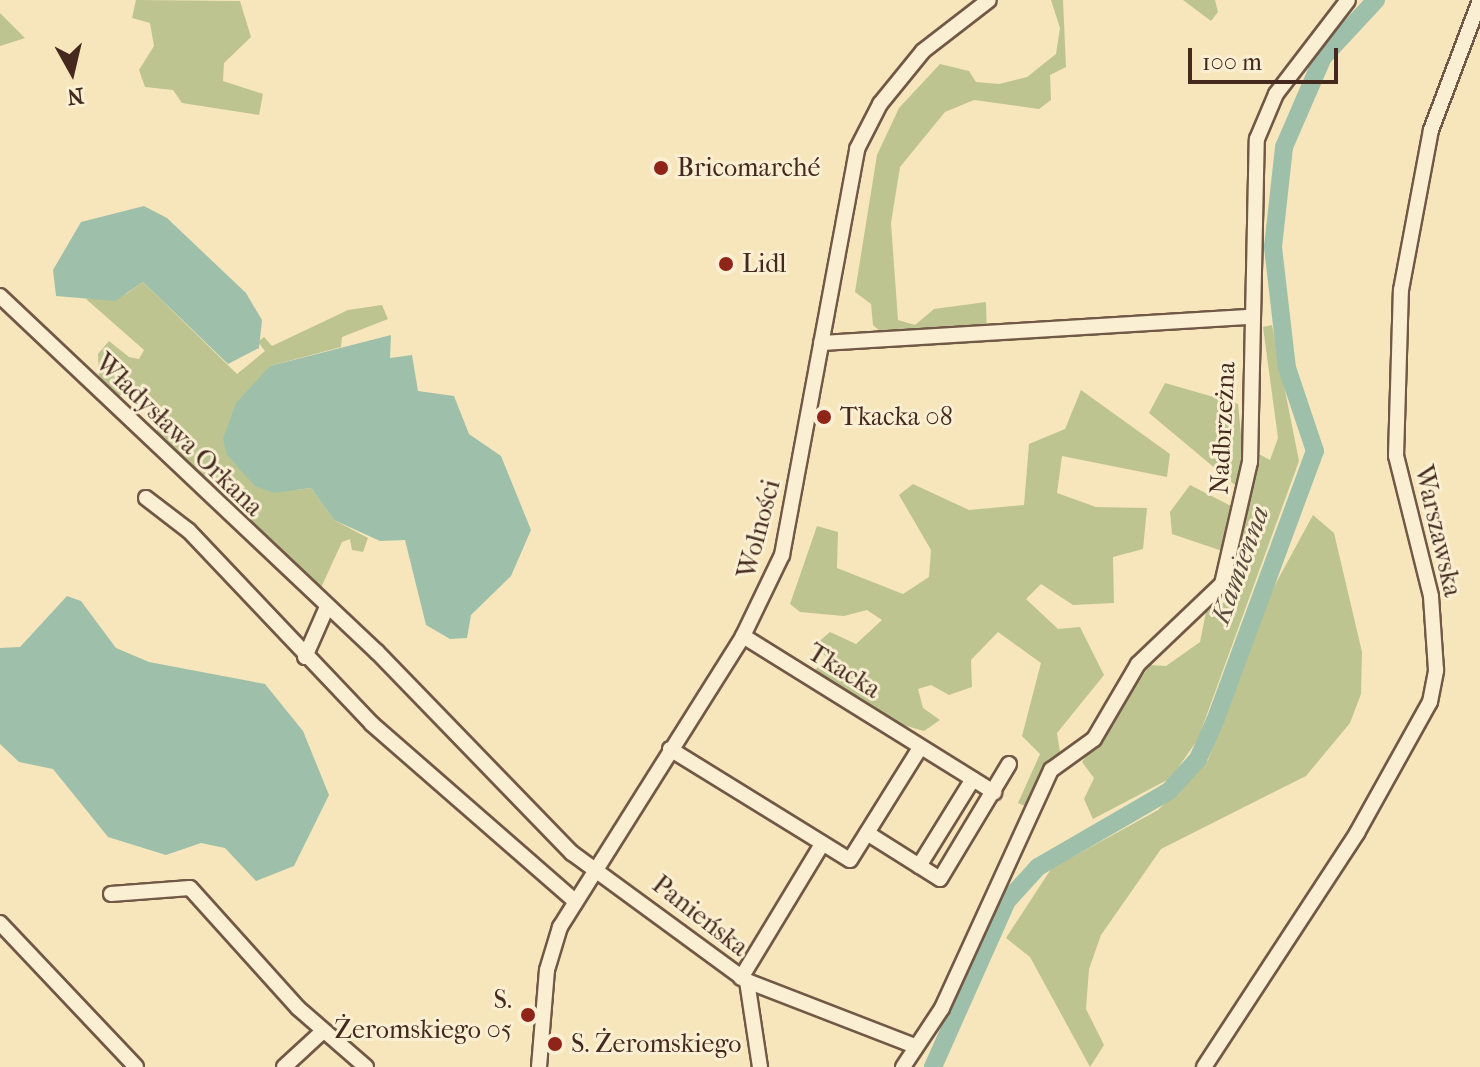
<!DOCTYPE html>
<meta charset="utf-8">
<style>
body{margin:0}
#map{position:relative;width:1480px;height:1067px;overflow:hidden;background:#f7e6bb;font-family:"IM FELL French Canon",serif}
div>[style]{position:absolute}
.green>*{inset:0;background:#bdc490}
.water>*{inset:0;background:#9ec0aa}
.river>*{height:18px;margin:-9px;padding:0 9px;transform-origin:9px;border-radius:9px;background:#9ec0aa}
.roads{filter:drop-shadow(2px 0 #725846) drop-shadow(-2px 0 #725846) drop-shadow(0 2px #725846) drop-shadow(0 -2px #725846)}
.minor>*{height:14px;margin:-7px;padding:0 7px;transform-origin:7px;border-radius:7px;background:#faefd3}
.dots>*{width:22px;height:22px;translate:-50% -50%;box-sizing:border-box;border:4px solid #faefd3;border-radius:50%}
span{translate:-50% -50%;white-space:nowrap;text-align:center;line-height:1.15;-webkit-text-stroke:6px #faefd3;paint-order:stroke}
.poi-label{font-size:26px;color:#45291f}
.left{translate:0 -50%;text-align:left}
.right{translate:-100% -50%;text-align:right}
.street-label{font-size:26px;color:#45291f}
.water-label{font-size:28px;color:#5b4f42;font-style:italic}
.north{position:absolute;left:32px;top:32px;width:80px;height:80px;-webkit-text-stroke:6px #faefd3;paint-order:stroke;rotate:172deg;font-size:22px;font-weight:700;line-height:32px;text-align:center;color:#45291f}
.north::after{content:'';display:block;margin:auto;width:28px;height:36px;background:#45291f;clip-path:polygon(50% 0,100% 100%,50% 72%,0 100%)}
.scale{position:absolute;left:1188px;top:48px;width:150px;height:36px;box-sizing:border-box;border:4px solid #45291f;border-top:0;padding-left:10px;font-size:24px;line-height:28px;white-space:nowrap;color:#45291f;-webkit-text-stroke:6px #faefd3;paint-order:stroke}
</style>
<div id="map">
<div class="green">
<i style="clip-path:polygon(136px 0,240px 1px,251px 37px,224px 63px,223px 81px,263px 94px,259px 115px,182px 103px,173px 90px,145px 87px,139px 70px,154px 46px,150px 23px,132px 18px)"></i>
<i style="clip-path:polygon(1051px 0,1063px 0,1066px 67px,1050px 75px,1051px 100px,1039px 109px,974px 100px,945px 112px,900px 167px,891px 223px,898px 320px,915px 325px,934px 309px,986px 302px,987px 337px,1155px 332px,899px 348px,873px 325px,871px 304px,855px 292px,877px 155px,899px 108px,940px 64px,969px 71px,976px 82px,999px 84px,1027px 77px,1056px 54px,1060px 28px)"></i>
<i style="clip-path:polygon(1183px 0,1215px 0,1218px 12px,1211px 21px)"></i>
<i style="clip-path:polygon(0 13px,25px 38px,0 46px)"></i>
<i style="clip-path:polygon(143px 282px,237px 374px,265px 351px,258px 342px,264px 337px,272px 346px,348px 310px,382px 305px,388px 319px,342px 337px,341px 347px,270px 366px,297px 490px,311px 488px,334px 520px,368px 538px,363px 552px,352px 550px,350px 539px,342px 542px,319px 592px,251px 528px,252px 502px,235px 509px,228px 503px,245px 487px,238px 480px,217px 493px,155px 434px,161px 422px,140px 405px,138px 388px,118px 396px,99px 379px,98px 354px,109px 341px,129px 357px,139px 359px,144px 350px,86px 299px,126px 294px)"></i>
<i style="clip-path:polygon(1272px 325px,1299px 461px,1198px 739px,1171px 778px,1093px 819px,1084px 799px,1094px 778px,1082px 762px,1150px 665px,1166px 666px,1200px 642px,1206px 612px,1240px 594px,1250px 572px,1240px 557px,1172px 534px,1170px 512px,1190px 485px,1233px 507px,1241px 490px,1149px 413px,1165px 383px,1238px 404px,1242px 445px,1270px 460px,1278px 438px,1263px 327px)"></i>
<i style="clip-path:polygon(1081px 390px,1170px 454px,1167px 477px,1062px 456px,1057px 493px,1096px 507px,1147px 508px,1143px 549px,1113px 557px,1114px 603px,1073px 605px,1041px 584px,1026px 599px,1058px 629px,1080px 627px,1104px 675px,1057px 733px,1060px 752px,1027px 807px,1018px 803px,1040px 754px,1022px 736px,1041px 663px,998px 632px,971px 660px,972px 687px,949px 695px,931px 685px,918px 689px,923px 708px,940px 720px,924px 731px,889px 721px,813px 672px,827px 658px,815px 645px,830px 632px,856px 644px,882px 620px,867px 610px,844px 616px,800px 612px,790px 604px,817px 526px,838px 532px,837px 568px,903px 594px,929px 577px,931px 550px,899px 495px,913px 484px,969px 510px,1024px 505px,1029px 444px,1065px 429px)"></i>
<i style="clip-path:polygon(1313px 515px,1334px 533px,1362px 652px,1361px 694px,1350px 723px,1306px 776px,1161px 849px,1101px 935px,1089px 969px,1086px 1009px,1104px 1045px,1090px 1067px,1030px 957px,1006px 938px,1051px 869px,1158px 810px,1208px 760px,1270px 594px)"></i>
</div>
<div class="water">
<i style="clip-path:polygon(144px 206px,167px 218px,246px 293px,262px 320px,259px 348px,228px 364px,143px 282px,115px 301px,56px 296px,53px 270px,81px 222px)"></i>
<i style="clip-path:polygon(391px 335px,390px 358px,412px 355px,418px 391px,454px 396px,469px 434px,501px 456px,531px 530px,511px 576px,471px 615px,467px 638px,450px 639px,426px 625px,405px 540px,380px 541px,334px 520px,311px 488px,274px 493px,255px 486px,227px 455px,223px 439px,236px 403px,270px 366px)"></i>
<i style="clip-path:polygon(67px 596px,81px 601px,116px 648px,149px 662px,265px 684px,303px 731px,329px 795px,294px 866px,256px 881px,225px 848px,201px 843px,166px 855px,108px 837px,53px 769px,19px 762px,0 744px,0 648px,20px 647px)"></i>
</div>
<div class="river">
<i style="left:933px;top:1067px;width:182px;rotate:-66deg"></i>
<i style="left:1007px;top:901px;width:46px;rotate:-47.6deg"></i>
<i style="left:1038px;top:867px;width:151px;rotate:-30.1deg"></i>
<i style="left:1169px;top:791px;width:43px;rotate:-47.8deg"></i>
<i style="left:1198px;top:759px;width:42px;rotate:-65.9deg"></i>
<i style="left:1215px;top:721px;width:288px;rotate:-69.7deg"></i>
<i style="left:1315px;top:451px;width:88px;rotate:-108.6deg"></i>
<i style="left:1287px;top:368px;width:122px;rotate:-96.6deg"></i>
<i style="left:1273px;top:247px;width:101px;rotate:-83.7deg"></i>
<i style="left:1284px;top:147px;width:98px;rotate:-66.6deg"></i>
<i style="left:1323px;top:57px;width:78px;rotate:-47.1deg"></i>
</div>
<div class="roads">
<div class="minor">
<i style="left:0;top:296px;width:519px;rotate:43.36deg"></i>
<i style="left:377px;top:652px;width:280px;rotate:45.9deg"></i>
<i style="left:572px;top:853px;width:217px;rotate:36.2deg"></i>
<i style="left:747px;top:981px;width:87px;rotate:81.4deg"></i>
<i style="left:821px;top:343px;width:432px;rotate:-3.5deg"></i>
<i style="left:146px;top:498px;width:54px;rotate:37.5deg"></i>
<i style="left:189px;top:531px;width:266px;rotate:46.5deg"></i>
<i style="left:372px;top:724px;width:268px;rotate:41.1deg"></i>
<i style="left:743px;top:636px;width:296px;rotate:31.9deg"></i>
<i style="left:305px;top:657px;width:55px;rotate:-66.3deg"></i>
<i style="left:670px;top:749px;width:211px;rotate:31.7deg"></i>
<i style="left:850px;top:860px;width:132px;rotate:-58deg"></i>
<i style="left:867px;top:833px;width:86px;rotate:32.2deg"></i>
<i style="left:940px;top:879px;width:134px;rotate:-59deg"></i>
<i style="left:919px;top:866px;width:102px;rotate:-58.2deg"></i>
<i style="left:111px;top:894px;width:79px;rotate:-4.3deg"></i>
<i style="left:190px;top:888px;width:161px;rotate:48deg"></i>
<i style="left:298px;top:1008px;width:90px;rotate:40.9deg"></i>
<i style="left:0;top:923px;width:198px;rotate:46.6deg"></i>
<i style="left:741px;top:978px;width:157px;rotate:-58.8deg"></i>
<i style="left:747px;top:981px;width:180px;rotate:21.2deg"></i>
<i style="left:284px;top:1067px;width:53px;rotate:-42.7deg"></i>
<i style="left:539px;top:1067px;width:97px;rotate:-85.3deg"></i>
<i style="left:547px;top:970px;width:45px;rotate:-73.2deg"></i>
<i style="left:560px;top:927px;width:344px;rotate:-57.8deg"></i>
<i style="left:743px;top:636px;width:90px;rotate:-64.3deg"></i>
<i style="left:782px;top:555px;width:413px;rotate:-79.5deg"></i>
<i style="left:857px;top:149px;width:51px;rotate:-62.9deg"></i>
<i style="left:880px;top:104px;width:68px;rotate:-50.9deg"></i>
<i style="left:923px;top:51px;width:83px;rotate:-37.7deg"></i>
<i style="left:903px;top:1067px;width:71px;rotate:-56.5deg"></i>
<i style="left:942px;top:1008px;width:262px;rotate:-65.4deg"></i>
<i style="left:1051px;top:770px;width:53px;rotate:-35.8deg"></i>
<i style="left:1094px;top:739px;width:87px;rotate:-59.6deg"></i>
<i style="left:1138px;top:664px;width:116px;rotate:-43.6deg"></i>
<i style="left:1222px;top:584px;width:125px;rotate:-77.1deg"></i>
<i style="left:1250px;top:462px;width:323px;rotate:-88.8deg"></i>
<i style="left:1257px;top:139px;width:49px;rotate:-67.1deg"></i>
<i style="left:1276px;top:94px;width:118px;rotate:-52.5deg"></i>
<i style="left:1204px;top:1067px;width:280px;rotate:-56.8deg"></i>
<i style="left:1357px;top:833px;width:150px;rotate:-60.9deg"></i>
<i style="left:1430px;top:702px;width:33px;rotate:-79deg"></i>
<i style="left:1436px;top:670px;width:74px;rotate:-93.9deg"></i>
<i style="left:1431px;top:596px;width:144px;rotate:-104deg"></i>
<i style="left:1396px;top:456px;width:166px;rotate:-88.3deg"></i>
<i style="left:1401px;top:290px;width:163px;rotate:-79.4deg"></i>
<i style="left:1431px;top:130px;width:139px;rotate:-69.3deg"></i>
</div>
</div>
<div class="dots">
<i style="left:661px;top:168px;background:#8f2418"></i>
<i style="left:726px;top:264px;background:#8f2418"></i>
<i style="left:824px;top:417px;background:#8f2418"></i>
<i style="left:528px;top:1015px;background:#8f2418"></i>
<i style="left:555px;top:1044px;background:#8f2418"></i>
</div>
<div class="poi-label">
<span class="left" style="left:677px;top:168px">Bricomarché</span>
<span class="left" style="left:742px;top:264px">Lidl</span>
<span class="left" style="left:840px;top:417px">Tkacka 08</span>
<span class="right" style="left:512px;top:1015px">S.<br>Żeromskiego 05</span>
<span class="left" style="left:571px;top:1044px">S. Żeromskiego</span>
</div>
<div class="street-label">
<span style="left:1223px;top:428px;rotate:-87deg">Nadbrzeżna</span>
<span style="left:179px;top:435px;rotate:44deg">Władysława Orkana</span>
<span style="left:759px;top:529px;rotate:-75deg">Wolności</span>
<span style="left:1438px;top:531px;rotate:77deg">Warszawska</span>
<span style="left:844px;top:671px;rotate:32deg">Tkacka</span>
<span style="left:700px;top:916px;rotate:38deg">Panieńska</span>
</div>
<div class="water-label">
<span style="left:1240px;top:565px;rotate:-70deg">Kamienna</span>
</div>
<div class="north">N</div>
<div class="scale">100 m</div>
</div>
